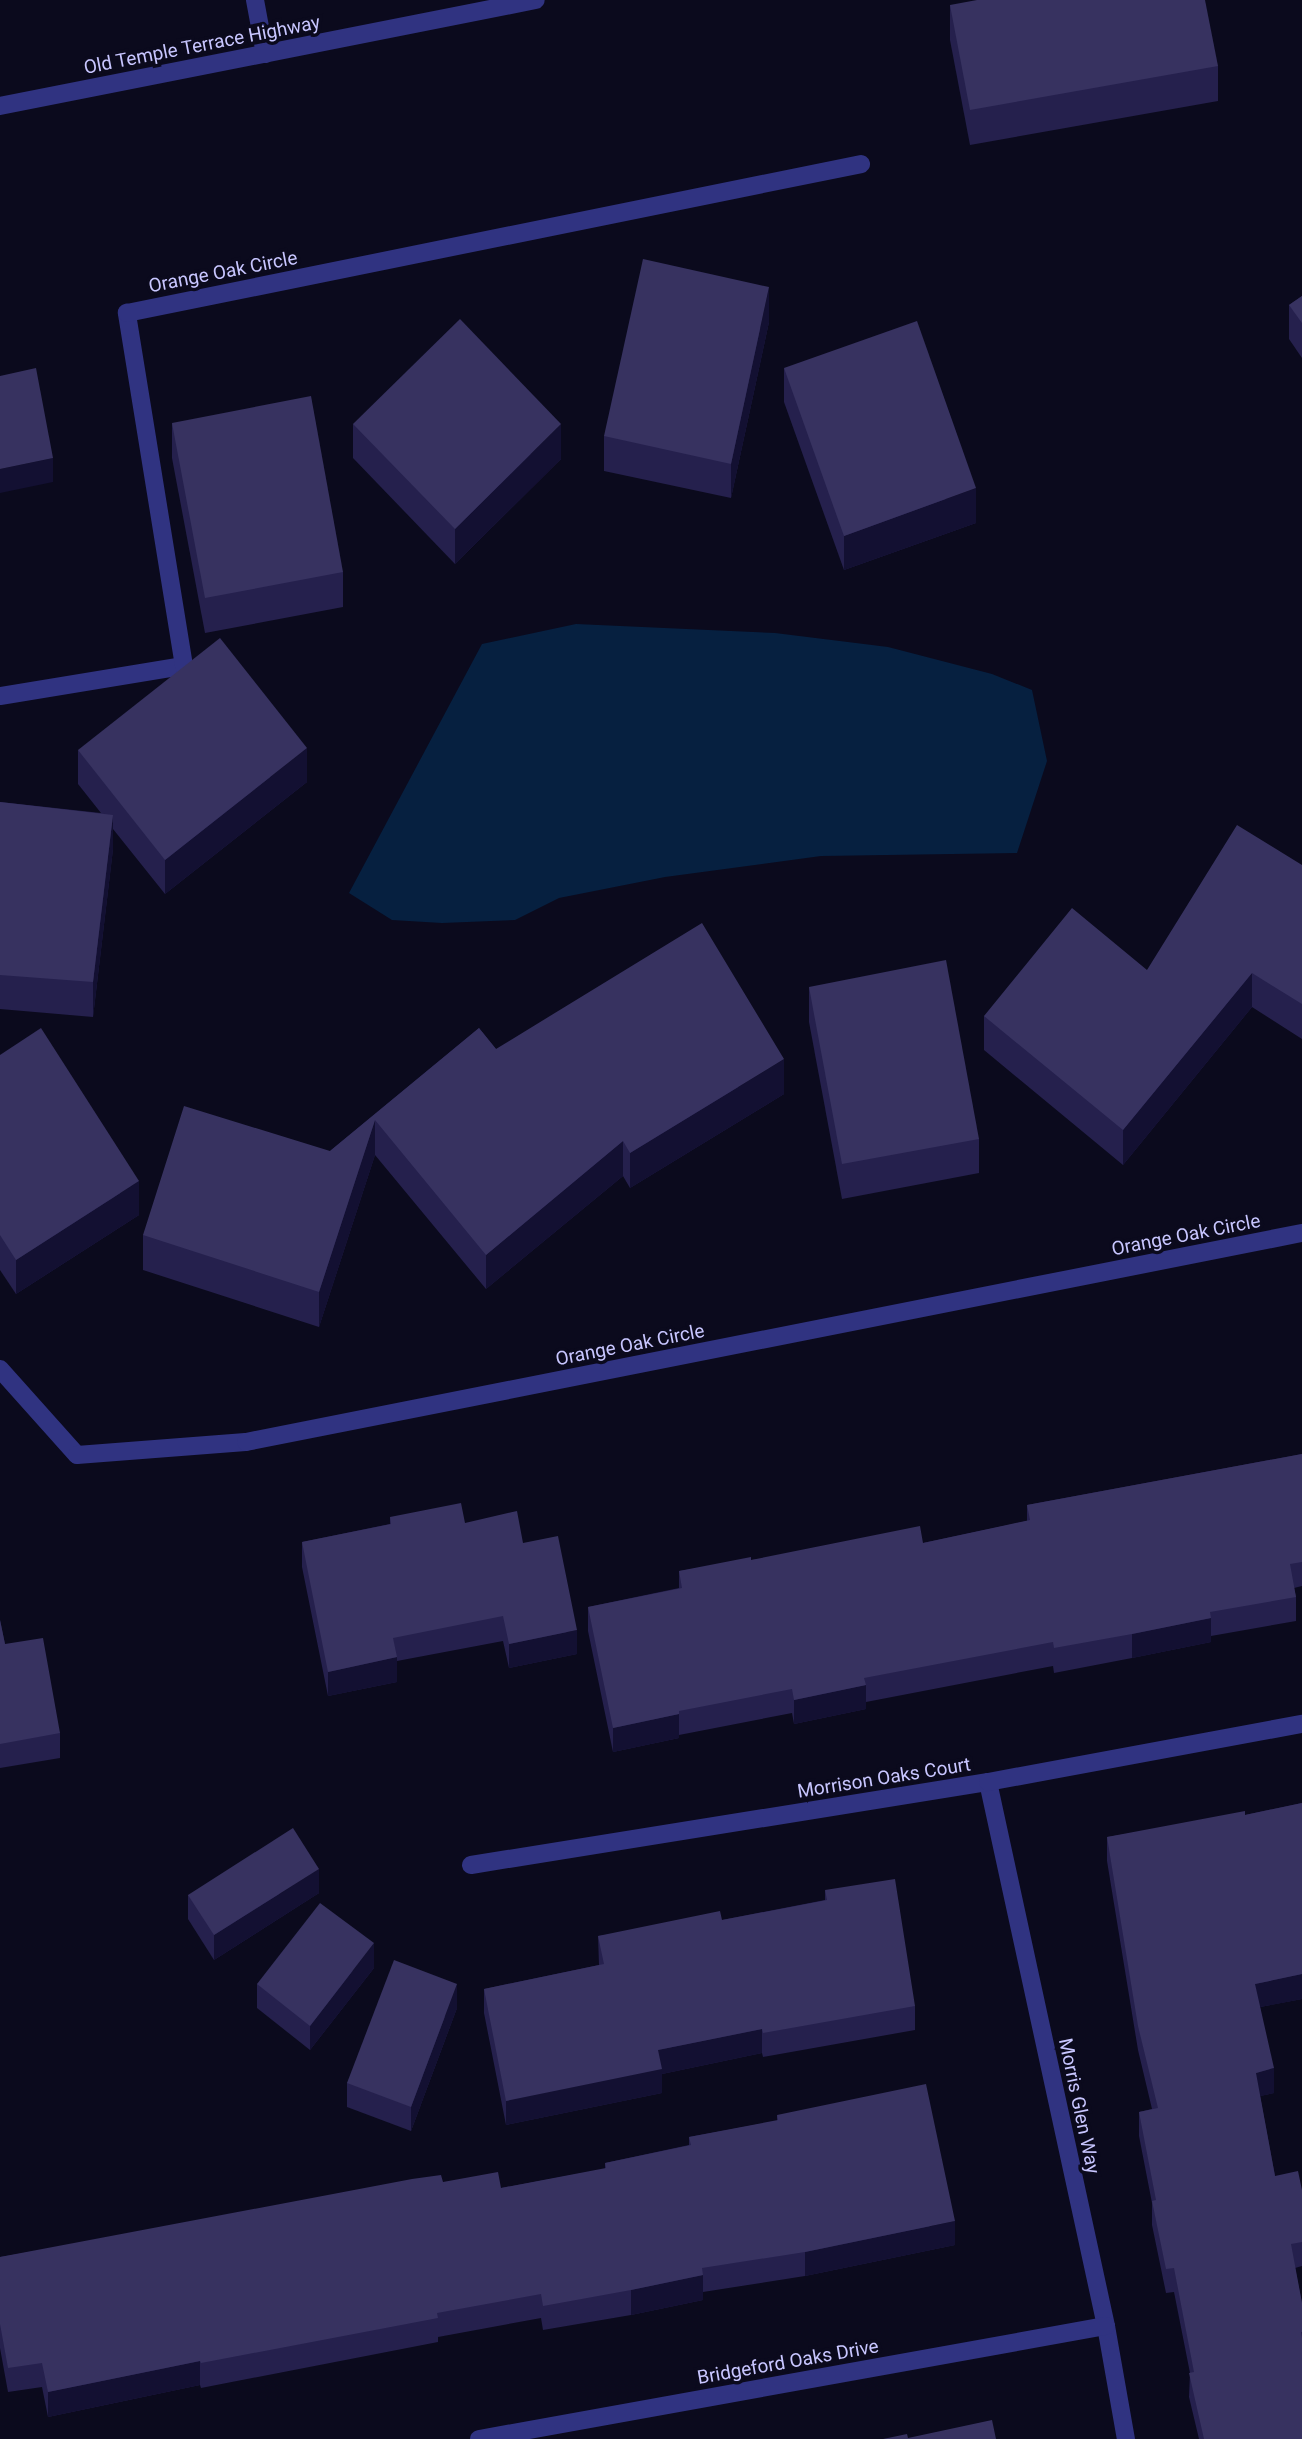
<!DOCTYPE html>
<style>
body{margin:0}
#map{position:relative;width:1302px;height:2439px;overflow:hidden;background:#0b0a1d;font-family:Roboto,sans-serif}
div>[style]{position:absolute}
.water>*{inset:0;background:#062040}
.lane>*{height:18px;margin:-9px;padding:0 9px;transform-origin:9px;border-radius:9px;background:#303381}
.street>*{height:18px;margin:-9px;padding:0 9px;transform-origin:9px;border-radius:9px;background:#303381}
.wall>*{inset:0;background:#25204d}
.shaded-wall>*{inset:0;background:#131032}
.building>*{inset:0;background:#373260}
span{translate:-50% -50%;white-space:nowrap;text-align:center;line-height:1.15;-webkit-text-stroke:7px #0b0a1d;paint-order:stroke}
.street-label{font-size:19px;color:#c8c6ff}
</style>
<div id="map">
<div class="water">
<i style="clip-path:polygon(576px 624px,775px 633px,888px 647px,992px 674px,1032px 690px,1047px 761px,1017px 853px,821px 856px,665px 877px,559px 898px,515px 920px,442px 923px,392px 920px,349px 893px,482px 644px)"></i>
</div>
<div class="lane">
<i style="left:255px;top:0;width:55px;rotate:79.5deg"></i>
</div>
<div class="street">
<i style="left:0;top:106px;width:546px;rotate:-11.19deg"></i>
<i style="left:0;top:696px;width:186px;rotate:-9.3deg"></i>
<i style="left:184px;top:666px;width:358px;rotate:-99.2deg"></i>
<i style="left:127px;top:313px;width:749px;rotate:-11.47deg"></i>
<i style="left:0;top:1369px;width:115px;rotate:48.2deg"></i>
<i style="left:77px;top:1455px;width:169px;rotate:-4.4deg"></i>
<i style="left:246px;top:1442px;width:1076px;rotate:-11.2deg"></i>
<i style="left:988px;top:1782px;width:557px;rotate:77.76deg"></i>
<i style="left:1106px;top:2326px;width:115px;rotate:80deg"></i>
<i style="left:471px;top:1865px;width:524px;rotate:-9.12deg"></i>
<i style="left:988px;top:1782px;width:319px;rotate:-10.5deg"></i>
<i style="left:479px;top:2439px;width:637px;rotate:-10.22deg"></i>
</div>
<div class="wall">
<i style="clip-path:polygon(950px 5px,1218px 66px,1218px 101px,970px 145px,950px 40px)"></i>
<i style="clip-path:polygon(1302px 296px,1302px 358px,1289px 339px,1289px 305px)"></i>
<i style="clip-path:polygon(769px 322px,731px 498px,604px 471px,604px 436px)"></i>
<i style="clip-path:polygon(784px 368px,976px 523px,844px 570px,784px 402px)"></i>
<i style="clip-path:polygon(172px 423px,343px 572px,343px 607px,205px 633px,172px 458px)"></i>
<i style="clip-path:polygon(353px 424px,561px 459px,455px 564px,353px 458px)"></i>
<i style="clip-path:polygon(78px 750px,307px 782px,165px 894px,113px 829px,113px 849px,93px 1017px,0 1009px,0 802px,101px 813px,78px 784px)"></i>
<i style="clip-path:polygon(1302px 865px,1302px 1039px,1252px 1007px,1123px 1165px,984px 1050px,984px 1016px,1147px 970px)"></i>
<i style="clip-path:polygon(809px 987px,979px 1139px,979px 1173px,842px 1199px,809px 1022px)"></i>
<i style="clip-path:polygon(479px 1028px,496px 1049px,784px 1094px,630px 1188px,623px 1176px,486px 1289px,375px 1155px,319px 1327px,143px 1270px,143px 1235px,330px 1151px)"></i>
<i style="clip-path:polygon(0 1055px,139px 1215px,16px 1294px,0 1270px)"></i>
<i style="clip-path:polygon(1302px 1454px,1302px 1586px,1294px 1588px,1296px 1597px,1296px 1621px,1211px 1636px,1211px 1642px,1132px 1658px,1054px 1673px,1053px 1666px,866px 1702px,866px 1709px,794px 1724px,792px 1713px,679px 1735px,679px 1738px,613px 1752px,588px 1631px,588px 1607px,679px 1588px,679px 1571px,751px 1560px,923px 1543px,1027px 1521px,1027px 1505px)"></i>
<i style="clip-path:polygon(390px 1517px,465px 1523px,523px 1543px,577px 1654px,509px 1668px,503px 1641px,397px 1661px,397px 1682px,328px 1696px,302px 1567px,302px 1542px,390px 1524px)"></i>
<i style="clip-path:polygon(0 1620px,5px 1644px,60px 1733px,60px 1758px,0 1768px)"></i>
<i style="clip-path:polygon(1302px 1803px,1302px 1999px,1260px 2007px,1274px 2093px,1260px 2096px,1275px 2176px,1302px 2190px,1302px 2266px,1295px 2268px,1302px 2303px,1302px 2439px,1199px 2439px,1189px 2397px,1190px 2373px,1174px 2292px,1166px 2293px,1152px 2225px,1152px 2203px,1139px 2136px,1139px 2112px,1152px 2109px,1138px 2050px,1107px 1861px,1107px 1837px,1245px 1815px)"></i>
<i style="clip-path:polygon(825px 1890px,915px 2006px,915px 2030px,763px 2057px,762px 2053px,662px 2074px,662px 2093px,506px 2125px,484px 2013px,484px 1989px,599px 1965px,598px 1936px,722px 1920px,825px 1900px)"></i>
<i style="clip-path:polygon(319px 1893px,214px 1960px,188px 1919px,188px 1895px)"></i>
<i style="clip-path:polygon(374px 1968px,310px 2050px,257px 2008px,257px 1984px)"></i>
<i style="clip-path:polygon(457px 2008px,411px 2131px,347px 2107px,347px 2083px)"></i>
<i style="clip-path:polygon(777px 2115px,955px 2245px,805px 2276px,703px 2292px,703px 2300px,631px 2315px,543px 2330px,541px 2318px,438px 2337px,438px 2342px,201px 2388px,200px 2385px,48px 2417px,42px 2387px,8px 2392px,0 2348px,0 2257px,443px 2182px,501px 2188px,605px 2169px,605px 2163px,689px 2145px,689px 2137px,777px 2121px)"></i>
</div>
<div class="shaded-wall">
<i style="clip-path:polygon(769px 287px,769px 322px,731px 498px,731px 464px)"></i>
<i style="clip-path:polygon(561px 424px,561px 459px,455px 564px,455px 529px)"></i>
<i style="clip-path:polygon(53px 458px,53px 482px,0 493px,0 469px)"></i>
<i style="clip-path:polygon(976px 488px,976px 523px,844px 570px,844px 536px)"></i>
<i style="clip-path:polygon(307px 748px,307px 782px,165px 894px,165px 860px)"></i>
<i style="clip-path:polygon(113px 815px,113px 849px,93px 1017px,93px 982px)"></i>
<i style="clip-path:polygon(1252px 973px,1252px 1007px,1123px 1165px,1123px 1130px)"></i>
<i style="clip-path:polygon(784px 1059px,784px 1094px,630px 1188px,630px 1153px)"></i>
<i style="clip-path:polygon(375px 1120px,375px 1155px,319px 1327px,319px 1292px)"></i>
<i style="clip-path:polygon(623px 1141px,623px 1176px,486px 1289px,486px 1255px)"></i>
<i style="clip-path:polygon(139px 1181px,139px 1215px,16px 1294px,16px 1260px)"></i>
<i style="clip-path:polygon(1211px 1618px,1211px 1642px,1132px 1658px,1132px 1634px)"></i>
<i style="clip-path:polygon(577px 1630px,577px 1654px,509px 1668px,509px 1644px)"></i>
<i style="clip-path:polygon(397px 1657px,397px 1682px,328px 1696px,328px 1672px)"></i>
<i style="clip-path:polygon(866px 1685px,866px 1709px,794px 1724px,794px 1700px)"></i>
<i style="clip-path:polygon(679px 1714px,679px 1738px,613px 1752px,613px 1728px)"></i>
<i style="clip-path:polygon(319px 1869px,319px 1893px,214px 1960px,214px 1935px)"></i>
<i style="clip-path:polygon(374px 1943px,374px 1968px,310px 2050px,310px 2026px)"></i>
<i style="clip-path:polygon(1302px 1974px,1302px 1999px,1255px 2008px,1255px 1984px)"></i>
<i style="clip-path:polygon(457px 1984px,457px 2008px,411px 2131px,411px 2107px)"></i>
<i style="clip-path:polygon(762px 2029px,762px 2053px,662px 2074px,662px 2093px,506px 2125px,506px 2101px,658px 2050px)"></i>
<i style="clip-path:polygon(1274px 2068px,1274px 2093px,1256px 2097px,1256px 2073px)"></i>
<i style="clip-path:polygon(955px 2221px,955px 2245px,805px 2276px,805px 2252px)"></i>
<i style="clip-path:polygon(703px 2275px,703px 2300px,631px 2315px,631px 2290px)"></i>
<i style="clip-path:polygon(200px 2361px,200px 2385px,48px 2417px,48px 2392px)"></i>
</div>
<div class="building">
<i style="clip-path:polygon(977px 0,1205px 0,1218px 66px,970px 110px,950px 5px)"></i>
<i style="clip-path:polygon(643px 259px,769px 287px,731px 464px,604px 436px)"></i>
<i style="clip-path:polygon(1302px 296px,1302px 323px,1289px 305px)"></i>
<i style="clip-path:polygon(460px 319px,561px 424px,455px 529px,353px 424px)"></i>
<i style="clip-path:polygon(917px 321px,976px 488px,844px 536px,784px 368px)"></i>
<i style="clip-path:polygon(36px 368px,53px 458px,0 469px,0 376px)"></i>
<i style="clip-path:polygon(311px 396px,343px 572px,205px 598px,172px 423px)"></i>
<i style="clip-path:polygon(220px 638px,307px 748px,165px 860px,78px 750px)"></i>
<i style="clip-path:polygon(0 802px,113px 815px,93px 982px,0 975px)"></i>
<i style="clip-path:polygon(1237px 825px,1302px 865px,1302px 1004px,1252px 973px,1123px 1130px,984px 1016px,1072px 908px,1147px 970px)"></i>
<i style="clip-path:polygon(702px 923px,784px 1059px,630px 1153px,623px 1141px,486px 1255px,375px 1120px,319px 1292px,143px 1235px,184px 1106px,330px 1151px,479px 1028px,496px 1049px)"></i>
<i style="clip-path:polygon(946px 960px,979px 1139px,842px 1164px,809px 987px)"></i>
<i style="clip-path:polygon(41px 1028px,139px 1181px,16px 1260px,0 1235px,0 1055px)"></i>
<i style="clip-path:polygon(1302px 1454px,1302px 1562px,1290px 1564px,1296px 1597px,1210px 1612px,1211px 1618px,1132px 1634px,1054px 1648px,1053px 1642px,864px 1678px,866px 1685px,794px 1700px,792px 1689px,679px 1711px,679px 1714px,613px 1728px,588px 1607px,682px 1588px,679px 1571px,751px 1557px,751px 1560px,920px 1526px,923px 1543px,1030px 1520px,1027px 1505px)"></i>
<i style="clip-path:polygon(461px 1503px,465px 1523px,517px 1511px,523px 1543px,558px 1536px,577px 1630px,509px 1644px,503px 1616px,393px 1638px,397px 1657px,328px 1672px,302px 1542px,391px 1524px,390px 1517px)"></i>
<i style="clip-path:polygon(0 1620px,5px 1644px,43px 1638px,60px 1733px,0 1744px)"></i>
<i style="clip-path:polygon(1302px 1803px,1302px 1974px,1255px 1984px,1274px 2068px,1256px 2073px,1275px 2176px,1298px 2171px,1302px 2190px,1302px 2242px,1291px 2244px,1302px 2303px,1302px 2332px,1301px 2332px,1302px 2338px,1302px 2439px,1204px 2439px,1189px 2373px,1194px 2372px,1174px 2268px,1166px 2269px,1152px 2201px,1156px 2200px,1139px 2112px,1158px 2108px,1138px 2026px,1107px 1837px,1245px 1811px,1245px 1815px)"></i>
<i style="clip-path:polygon(293px 1828px,319px 1869px,214px 1935px,188px 1895px)"></i>
<i style="clip-path:polygon(895px 1879px,915px 2006px,763px 2033px,762px 2029px,658px 2050px,662px 2069px,506px 2101px,484px 1989px,604px 1964px,598px 1936px,720px 1911px,722px 1920px,827px 1900px,825px 1890px)"></i>
<i style="clip-path:polygon(320px 1903px,374px 1943px,310px 2026px,257px 1984px)"></i>
<i style="clip-path:polygon(394px 1960px,457px 1984px,411px 2107px,347px 2083px)"></i>
<i style="clip-path:polygon(926px 2084px,955px 2221px,805px 2252px,702px 2268px,703px 2275px,631px 2290px,543px 2306px,541px 2294px,437px 2313px,438px 2318px,201px 2363px,200px 2361px,48px 2392px,42px 2363px,8px 2368px,0 2324px,0 2257px,412px 2179px,441px 2175px,443px 2182px,498px 2172px,501px 2188px,606px 2168px,605px 2163px,691px 2145px,689px 2137px,778px 2120px,777px 2115px)"></i>
<i style="clip-path:polygon(992px 2420px,996px 2439px,883px 2439px,907px 2434px,908px 2438px)"></i>
</div>
<div class="street-label">
<span style="left:202px;top:45px;rotate:-11deg">Old Temple Terrace Highway</span>
<span style="left:223px;top:272px;rotate:-11deg">Orange Oak Circle</span>
<span style="left:1186px;top:1235px;rotate:-11deg">Orange Oak Circle</span>
<span style="left:630px;top:1345px;rotate:-11deg">Orange Oak Circle</span>
<span style="left:884px;top:1778px;rotate:-9deg">Morrison Oaks Court</span>
<span style="left:1079px;top:2106px;rotate:78deg">Morris Glen Way</span>
<span style="left:788px;top:2362px;rotate:-10deg">Bridgeford Oaks Drive</span>
</div>
</div>
